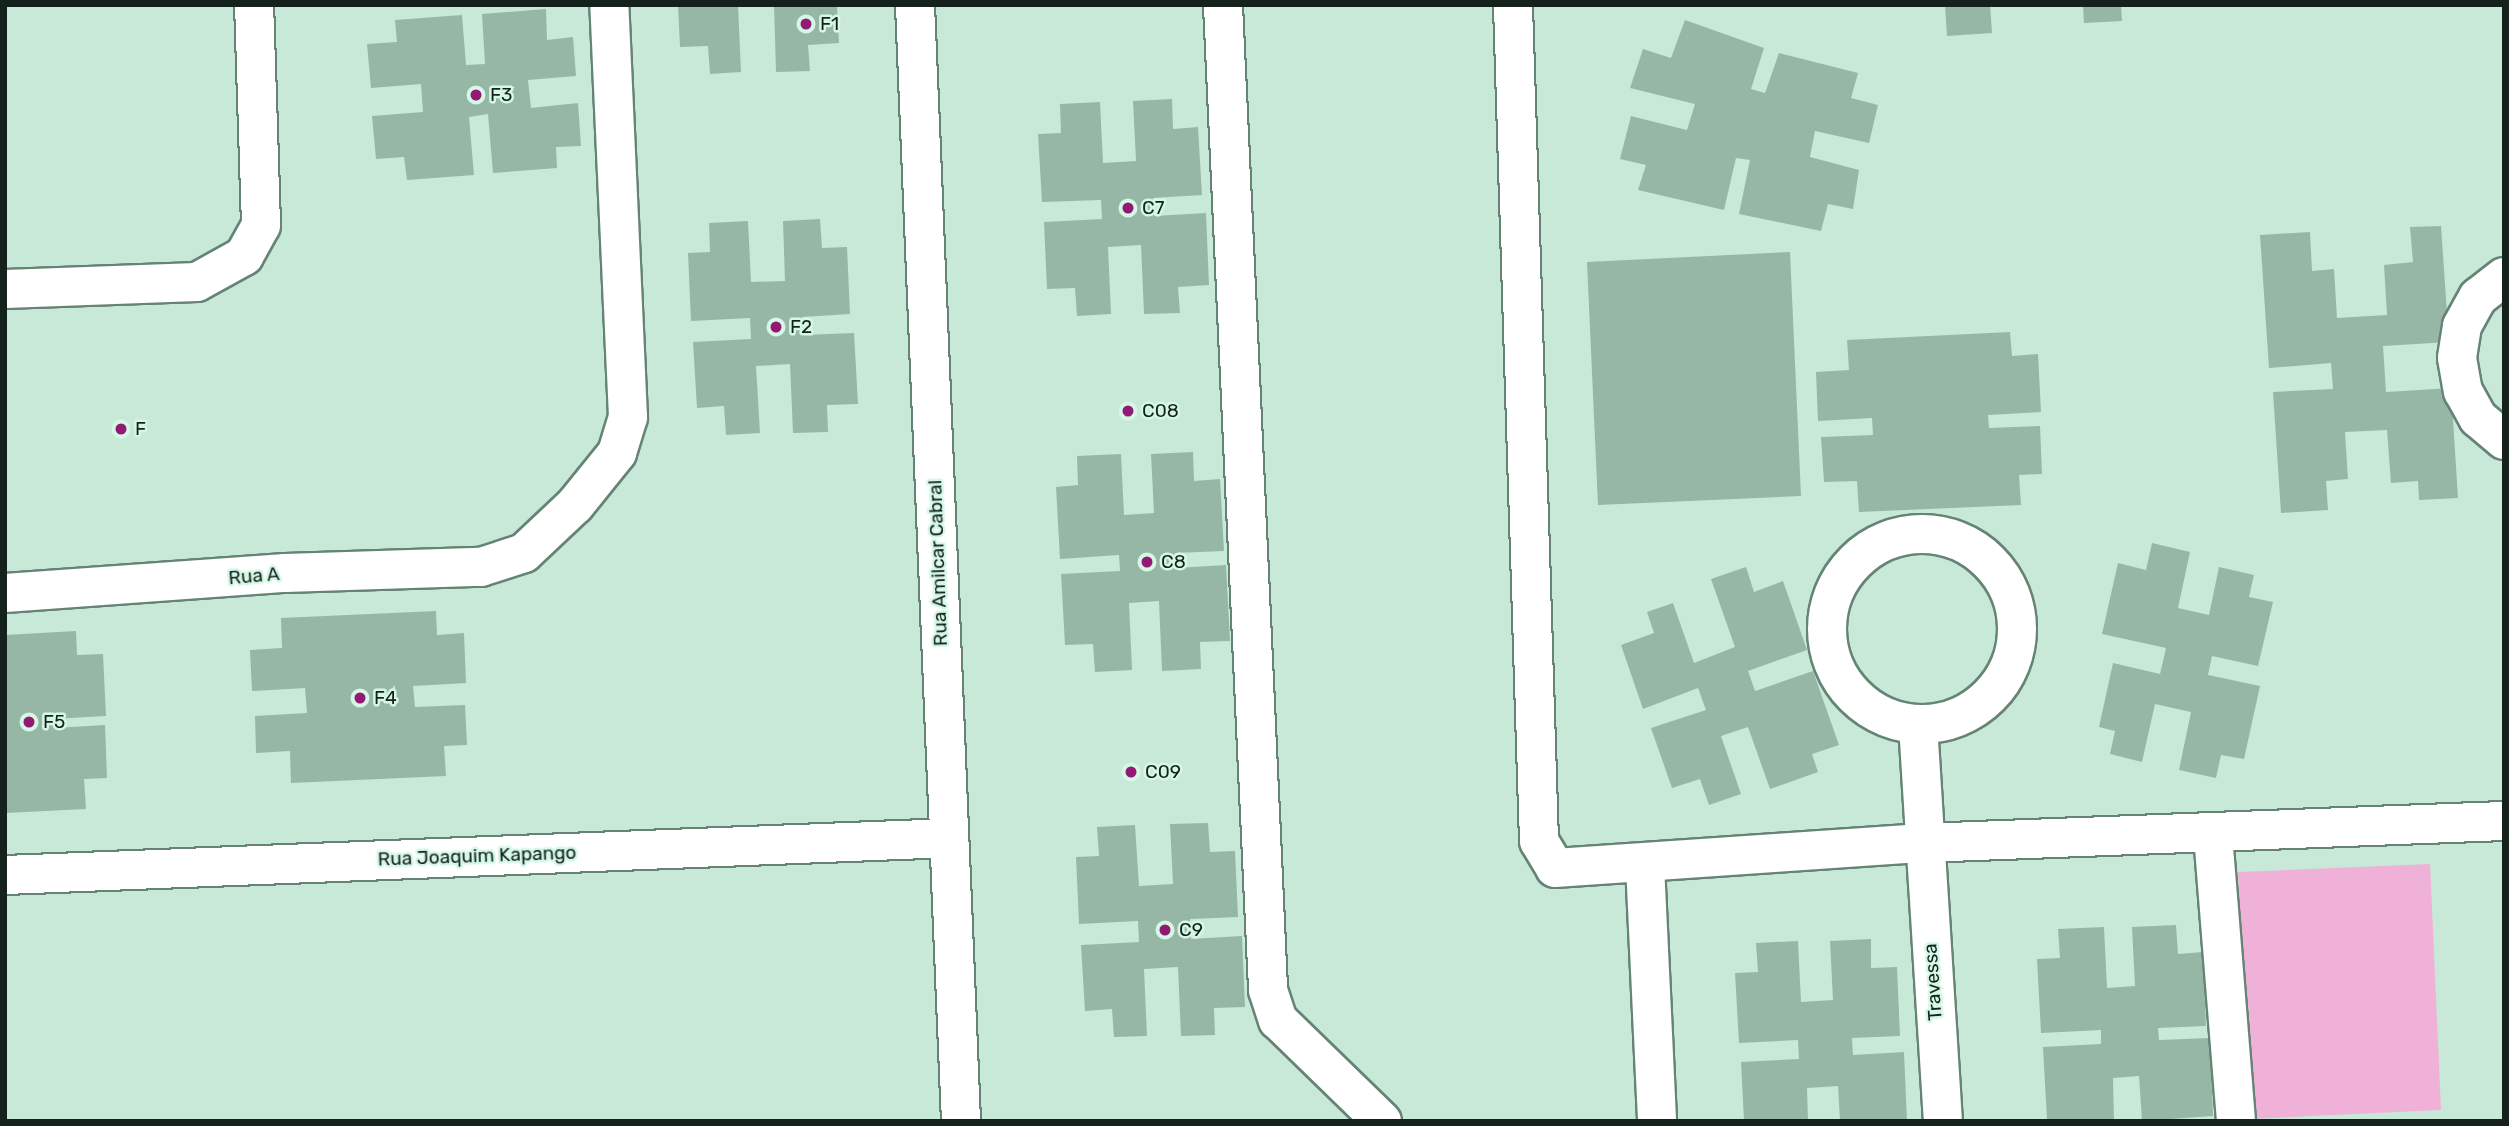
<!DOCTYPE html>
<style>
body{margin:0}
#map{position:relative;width:2509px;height:1126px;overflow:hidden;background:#c8e9d8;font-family:Rubik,sans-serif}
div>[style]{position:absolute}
.green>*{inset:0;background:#f0b1d9}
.building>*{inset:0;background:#97b7a6}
.roads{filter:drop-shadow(2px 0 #658475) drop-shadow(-2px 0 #658475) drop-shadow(0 2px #658475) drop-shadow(0 -2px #658475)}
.street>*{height:38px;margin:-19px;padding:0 19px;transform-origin:19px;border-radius:19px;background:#fff}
.street>.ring{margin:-19px;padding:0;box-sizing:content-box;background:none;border:38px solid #fff;border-radius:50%}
.dots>*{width:19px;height:19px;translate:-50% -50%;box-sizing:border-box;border:4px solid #d5f7e6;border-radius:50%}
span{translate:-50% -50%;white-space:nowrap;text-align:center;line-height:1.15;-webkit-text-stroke:5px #d5f7e6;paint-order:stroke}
.poi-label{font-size:19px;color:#15221c}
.left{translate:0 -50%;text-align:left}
.street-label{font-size:19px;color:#15221c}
.frame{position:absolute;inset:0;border:7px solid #15221c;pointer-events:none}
</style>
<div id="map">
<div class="green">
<i style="clip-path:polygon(2430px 864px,2441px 1110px,2249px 1119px,2238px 872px)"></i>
</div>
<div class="building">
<i style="clip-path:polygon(678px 5px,738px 5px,741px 72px,710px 74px,708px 46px,680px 47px)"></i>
<i style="clip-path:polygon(774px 5px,837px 5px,839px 43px,808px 45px,810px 71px,776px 72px)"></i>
<i style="clip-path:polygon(1945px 5px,1990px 5px,1992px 33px,1947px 36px)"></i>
<i style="clip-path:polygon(2083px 5px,2121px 5px,2122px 21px,2084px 23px)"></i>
<i style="clip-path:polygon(546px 9px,547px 40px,573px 37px,576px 76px,528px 80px,531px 108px,578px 103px,581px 146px,556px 147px,557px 168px,493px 173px,488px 114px,469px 117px,474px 175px,407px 180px,404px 157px,376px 159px,372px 116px,423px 112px,421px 84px,371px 88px,367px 44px,397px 42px,395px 20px,462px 15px,466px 65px,485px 64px,482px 14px)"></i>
<i style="clip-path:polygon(1685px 20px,1764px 48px,1751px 89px,1765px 93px,1779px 53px,1858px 73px,1851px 98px,1878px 105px,1869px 143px,1815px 131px,1810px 157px,1859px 170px,1853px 209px,1828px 204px,1821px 231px,1739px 214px,1750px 160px,1736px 158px,1724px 210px,1638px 190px,1646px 165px,1620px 159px,1631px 116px,1687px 130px,1695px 104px,1630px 88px,1643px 49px,1671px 58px)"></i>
<i style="clip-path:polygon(1172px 99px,1173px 129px,1198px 127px,1202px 195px,1153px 198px,1154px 216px,1206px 213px,1209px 285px,1178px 287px,1180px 313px,1144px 314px,1141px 245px,1108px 247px,1111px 314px,1077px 316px,1075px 288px,1047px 289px,1044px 222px,1102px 219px,1101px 200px,1042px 202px,1038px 134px,1061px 133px,1060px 104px,1100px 102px,1103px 163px,1136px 161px,1133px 101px)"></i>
<i style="clip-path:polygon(820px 219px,822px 248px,847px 247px,850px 314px,802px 317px,803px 335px,854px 333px,858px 404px,827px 405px,828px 432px,793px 433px,790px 364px,756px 366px,760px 433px,726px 435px,724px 406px,697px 408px,693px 342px,751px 339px,750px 318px,691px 321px,688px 253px,710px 252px,709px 223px,748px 221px,751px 282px,785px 281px,783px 221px)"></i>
<i style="clip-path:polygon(2441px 226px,2449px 342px,2383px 346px,2386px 392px,2451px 388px,2458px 498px,2419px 500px,2418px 481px,2391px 483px,2387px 430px,2345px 432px,2348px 479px,2326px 481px,2328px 510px,2281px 513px,2273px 392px,2333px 389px,2331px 363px,2269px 368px,2260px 235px,2310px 232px,2312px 271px,2334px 269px,2337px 318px,2387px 315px,2384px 265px,2413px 262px,2410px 227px)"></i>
<i style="clip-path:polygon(1790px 252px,1801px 496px,1598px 505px,1587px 262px)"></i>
<i style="clip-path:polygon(2010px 332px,2012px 356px,2038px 354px,2041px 412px,1988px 415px,1989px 428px,2040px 426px,2042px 474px,2019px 475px,2021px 505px,1859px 512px,1857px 481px,1824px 482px,1821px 437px,1873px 435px,1872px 418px,1818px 421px,1816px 372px,1849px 370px,1847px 340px)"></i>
<i style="clip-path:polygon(1193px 452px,1194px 481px,1220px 479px,1224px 551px,1175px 553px,1176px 568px,1226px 565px,1230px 641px,1200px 642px,1201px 669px,1162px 671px,1159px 601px,1129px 603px,1132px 670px,1095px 672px,1093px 644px,1065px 645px,1061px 574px,1120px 571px,1119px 555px,1060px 559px,1056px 487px,1078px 485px,1077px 456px,1121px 454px,1124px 515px,1154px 513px,1151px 454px)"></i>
<i style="clip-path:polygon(2152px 543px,2190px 552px,2178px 608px,2209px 615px,2219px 567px,2254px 575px,2249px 597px,2273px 602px,2258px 666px,2212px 656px,2208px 675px,2260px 686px,2244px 759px,2221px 755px,2216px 778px,2179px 770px,2191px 712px,2155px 704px,2142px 762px,2110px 754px,2115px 731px,2099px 727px,2113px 663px,2160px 674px,2166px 648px,2102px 634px,2118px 563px,2146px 570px)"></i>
<i style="clip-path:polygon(1746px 567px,1754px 592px,1783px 581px,1807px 650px,1748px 671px,1755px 691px,1813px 671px,1839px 745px,1812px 754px,1818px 772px,1770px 789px,1748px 727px,1721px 736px,1741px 794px,1709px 805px,1700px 779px,1672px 788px,1651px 728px,1706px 710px,1698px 688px,1643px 709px,1621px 645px,1654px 633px,1647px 612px,1673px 603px,1694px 663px,1735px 647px,1711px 579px)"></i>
<i style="clip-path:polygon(436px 611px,437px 635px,464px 633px,466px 683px,413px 686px,415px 707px,465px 705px,467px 745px,444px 746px,446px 776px,291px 783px,290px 751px,256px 753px,255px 716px,307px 713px,305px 688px,252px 691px,250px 650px,282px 648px,281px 618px)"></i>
<i style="clip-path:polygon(76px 631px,77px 655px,103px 654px,106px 716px,53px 719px,54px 728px,105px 725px,107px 778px,84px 779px,86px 809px,5px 813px,5px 635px)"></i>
<i style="clip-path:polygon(1208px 823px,1210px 852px,1235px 851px,1238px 917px,1190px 919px,1191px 939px,1242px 936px,1245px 1007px,1214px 1008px,1215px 1035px,1181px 1036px,1178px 967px,1144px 969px,1147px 1036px,1114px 1037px,1112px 1009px,1085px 1011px,1081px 945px,1139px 942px,1138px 921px,1079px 924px,1076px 857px,1099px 856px,1097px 827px,1135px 825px,1139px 886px,1173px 884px,1170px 824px)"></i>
<i style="clip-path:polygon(2176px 925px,2178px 954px,2203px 952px,2206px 1026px,2158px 1028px,2159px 1040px,2210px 1038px,2213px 1116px,2142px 1121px,2139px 1076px,2113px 1078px,2114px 1121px,2047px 1120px,2043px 1047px,2101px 1044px,2101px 1030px,2041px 1033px,2037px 959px,2060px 958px,2058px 929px,2104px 927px,2107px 988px,2135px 986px,2132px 927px)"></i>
<i style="clip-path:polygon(1871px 939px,1871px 968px,1897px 967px,1900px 1036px,1852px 1038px,1853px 1055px,1904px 1052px,1907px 1121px,1840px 1121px,1838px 1086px,1807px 1088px,1808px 1121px,1744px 1121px,1741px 1062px,1799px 1059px,1798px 1040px,1739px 1043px,1735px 973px,1758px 972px,1756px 943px,1798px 941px,1801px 1002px,1833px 1000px,1830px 941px)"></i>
</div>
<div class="roads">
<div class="street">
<i style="left:915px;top:5px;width:1117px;rotate:87.64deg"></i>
<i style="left:1223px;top:5px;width:986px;rotate:87.38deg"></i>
<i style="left:1268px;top:990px;width:32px;rotate:72deg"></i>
<i style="left:1278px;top:1020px;width:145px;rotate:44.2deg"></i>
<i style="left:1513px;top:5px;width:836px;rotate:88.22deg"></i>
<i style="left:1539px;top:841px;width:31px;rotate:59deg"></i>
<i style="left:1555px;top:868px;width:369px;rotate:-3.9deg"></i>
<i style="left:1923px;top:843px;width:581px;rotate:-2.17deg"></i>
<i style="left:2504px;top:277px;width:33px;rotate:142deg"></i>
<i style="left:2478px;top:297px;width:33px;rotate:119deg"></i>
<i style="left:2462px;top:326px;width:32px;rotate:99deg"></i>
<i style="left:2457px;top:358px;width:34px;rotate:80deg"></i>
<i style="left:2463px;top:391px;width:31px;rotate:61deg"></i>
<i style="left:2478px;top:418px;width:34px;rotate:40deg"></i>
<i style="left:5px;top:289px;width:192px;rotate:-2.1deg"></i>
<i style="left:197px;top:282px;width:54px;rotate:-29deg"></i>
<i style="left:244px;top:256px;width:35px;rotate:-61deg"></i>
<i style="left:261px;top:225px;width:220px;rotate:-91.8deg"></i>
<i class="ring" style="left:1827px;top:534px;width:152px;height:152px"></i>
<i style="left:5px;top:593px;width:281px;rotate:-4.1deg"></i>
<i style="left:285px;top:573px;width:196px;rotate:-1.8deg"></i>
<i style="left:481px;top:567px;width:45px;rotate:-18deg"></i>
<i style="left:524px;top:553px;width:70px;rotate:-43.3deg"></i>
<i style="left:575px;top:505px;width:67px;rotate:-51.1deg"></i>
<i style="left:617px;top:453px;width:38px;rotate:-73deg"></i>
<i style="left:628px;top:417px;width:412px;rotate:-92.6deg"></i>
<i style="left:1918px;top:725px;width:397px;rotate:86.4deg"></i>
<i style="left:2213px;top:835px;width:287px;rotate:85.4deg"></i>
<i style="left:1645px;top:865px;width:256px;rotate:87.3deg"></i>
<i style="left:5px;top:875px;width:945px;rotate:-2.24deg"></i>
</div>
</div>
<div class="dots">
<i style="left:806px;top:24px;background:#931975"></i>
<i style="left:476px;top:95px;background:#931975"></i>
<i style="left:1128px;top:208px;background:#931975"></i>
<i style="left:776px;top:327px;background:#931975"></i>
<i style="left:1128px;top:411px;background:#931975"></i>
<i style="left:121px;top:429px;background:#931975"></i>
<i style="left:1147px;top:562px;background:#931975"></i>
<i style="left:360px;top:698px;background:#931975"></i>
<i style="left:29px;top:722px;background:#931975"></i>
<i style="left:1131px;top:772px;background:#931975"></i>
<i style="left:1165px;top:930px;background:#931975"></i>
</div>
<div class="poi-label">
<span class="left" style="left:820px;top:24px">F1</span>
<span class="left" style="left:490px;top:95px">F3</span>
<span class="left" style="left:1142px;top:208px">C7</span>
<span class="left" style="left:790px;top:327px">F2</span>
<span class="left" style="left:1142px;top:411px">C08</span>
<span class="left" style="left:135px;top:429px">F</span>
<span class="left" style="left:1161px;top:562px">C8</span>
<span class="left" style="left:374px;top:698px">F4</span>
<span class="left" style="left:43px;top:722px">F5</span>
<span class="left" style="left:1145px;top:772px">C09</span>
<span class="left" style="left:1179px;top:930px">C9</span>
</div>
<div class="street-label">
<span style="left:938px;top:563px;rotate:-92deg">Rua Amilcar Cabral</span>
<span style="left:254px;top:576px;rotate:-5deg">Rua A</span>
<span style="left:477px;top:856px;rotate:-2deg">Rua Joaquim Kapango</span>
<span style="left:1933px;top:982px;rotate:-94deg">Travessa</span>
</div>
<div class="frame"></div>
</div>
